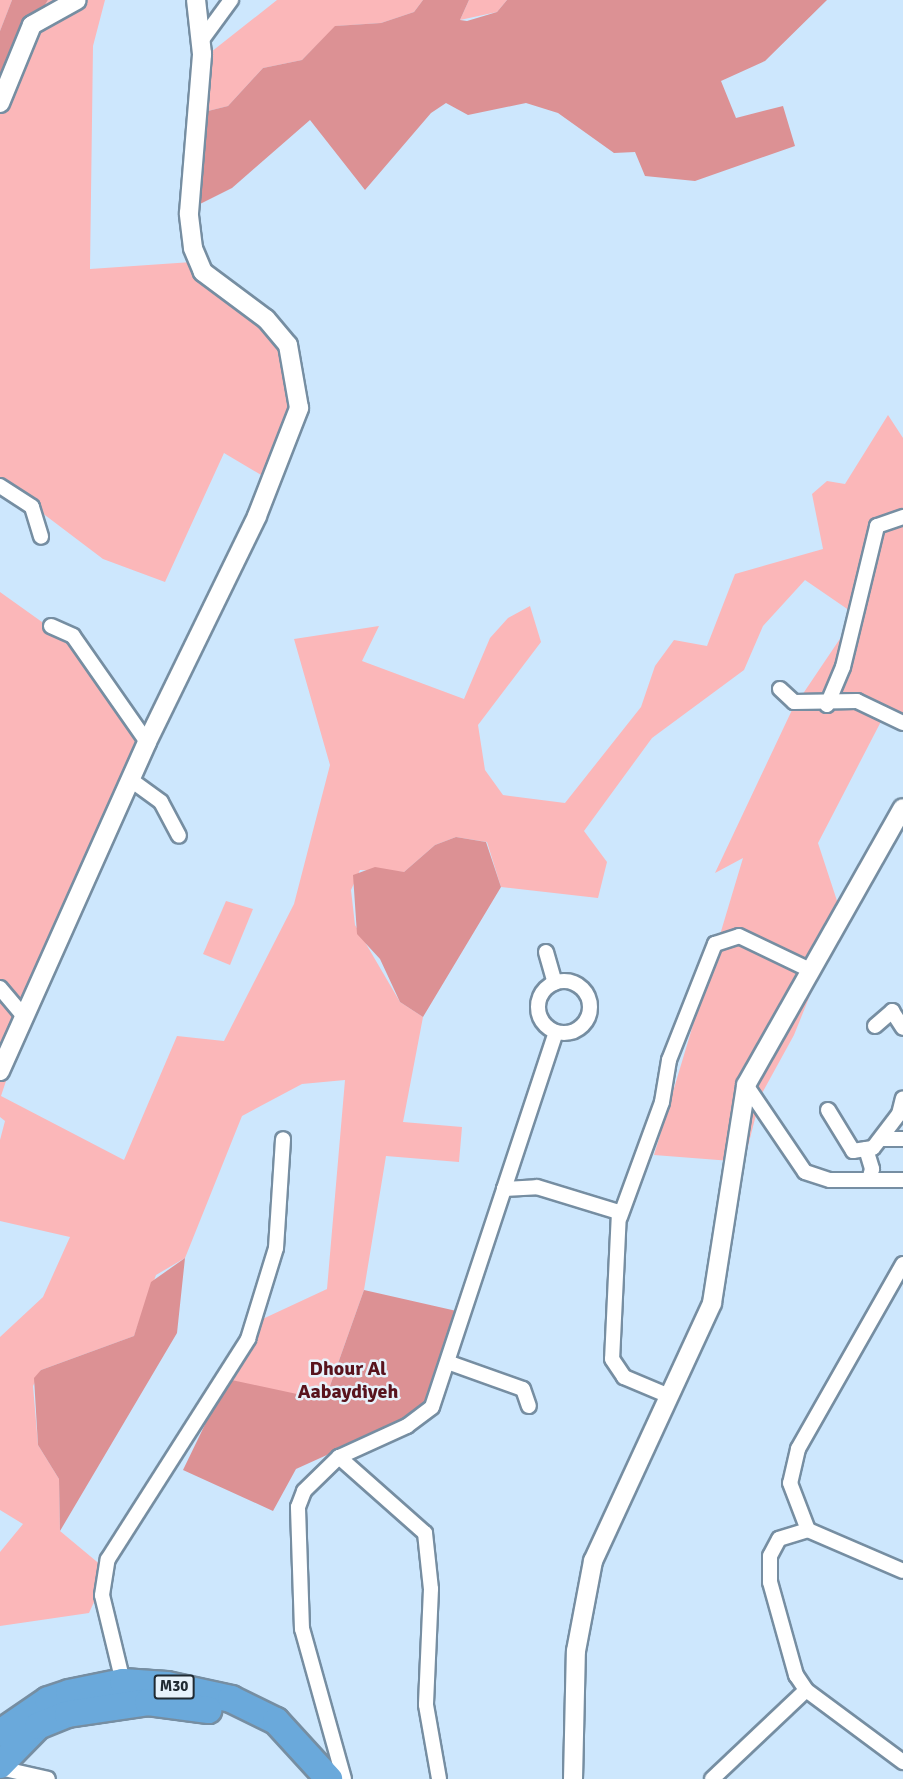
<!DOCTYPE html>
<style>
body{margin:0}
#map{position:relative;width:903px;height:1779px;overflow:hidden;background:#cde7fd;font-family:Signika,sans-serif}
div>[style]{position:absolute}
.green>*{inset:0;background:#fbb7b9}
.forest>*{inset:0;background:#dc9194}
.roads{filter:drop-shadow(2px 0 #768ea2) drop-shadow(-2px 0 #768ea2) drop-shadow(0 2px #768ea2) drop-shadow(0 -2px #768ea2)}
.minor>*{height:14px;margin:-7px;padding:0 7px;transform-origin:7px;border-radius:7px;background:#fff}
.minor>.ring{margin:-7px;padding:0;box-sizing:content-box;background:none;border:14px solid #fff;border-radius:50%}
.tertiary>*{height:18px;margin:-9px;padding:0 9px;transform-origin:9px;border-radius:9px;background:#fff}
.motorway>*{height:26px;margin:-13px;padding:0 13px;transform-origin:13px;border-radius:13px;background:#6aa9db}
span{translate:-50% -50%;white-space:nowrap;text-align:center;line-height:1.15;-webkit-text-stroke:5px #e7f2fb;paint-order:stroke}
.shield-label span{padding:2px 4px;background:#e7f2fb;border:2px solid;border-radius:4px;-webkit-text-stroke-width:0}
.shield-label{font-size:15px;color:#202a32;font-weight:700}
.quarter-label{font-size:20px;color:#58131d;font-weight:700}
</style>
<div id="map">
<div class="green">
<i style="clip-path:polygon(0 0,12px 0,0 31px)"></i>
<i style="clip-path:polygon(48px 0,105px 0,93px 46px,90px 269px,192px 262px,265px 316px,299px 382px,268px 479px,224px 453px,165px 582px,103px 559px,0 481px,0 76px)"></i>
<i style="clip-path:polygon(277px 0,423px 0,414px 12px,381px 23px,336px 26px,302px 60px,263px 68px,228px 106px,200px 113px,206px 56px)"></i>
<i style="clip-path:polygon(469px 0,507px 0,497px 12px,460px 20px)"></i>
<i style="clip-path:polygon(888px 415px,903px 438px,903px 722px,888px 708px,818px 843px,842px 916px,794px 1035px,761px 1095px,744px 1162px,654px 1155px,743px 858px,715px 873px,792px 710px,856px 615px,805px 580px,763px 626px,744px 670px,652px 738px,584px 831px,607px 862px,598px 898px,501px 887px,487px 842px,456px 837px,435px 845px,404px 872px,360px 870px,351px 890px,355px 925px,400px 1002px,423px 1017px,403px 1122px,462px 1127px,459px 1162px,386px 1156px,364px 1290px,325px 1400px,310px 1401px,227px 1379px,254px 1323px,327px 1289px,345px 1080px,302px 1084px,242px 1116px,185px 1258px,156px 1275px,134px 1336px,41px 1370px,33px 1386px,38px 1445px,59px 1479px,60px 1531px,108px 1571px,89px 1613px,0 1626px,0 1552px,23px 1524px,0 1510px,0 1337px,43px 1297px,70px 1237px,0 1221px,0 1140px,5px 1121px,0 1117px,0 592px,63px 637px,139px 741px,33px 1000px,1px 1096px,124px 1160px,177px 1036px,224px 1041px,294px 904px,330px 765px,294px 639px,379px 626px,362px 661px,464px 699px,490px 638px,508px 618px,530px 606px,541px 642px,478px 725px,485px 770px,503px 795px,565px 803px,641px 707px,655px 666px,674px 640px,707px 646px,735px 574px,823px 549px,812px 494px,827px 481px,845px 484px)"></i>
<i style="clip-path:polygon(226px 901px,253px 909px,230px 965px,203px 954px)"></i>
</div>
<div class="forest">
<i style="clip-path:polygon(12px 0,48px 0,0 76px,0 31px)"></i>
<i style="clip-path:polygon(423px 0,469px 0,460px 20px,467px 21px,497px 12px,507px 0,827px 0,765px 61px,721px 81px,736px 118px,783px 106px,795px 146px,695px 181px,645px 176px,635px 152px,614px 153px,558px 113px,526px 103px,468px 115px,446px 103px,431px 113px,365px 190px,310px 120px,232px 188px,190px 209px,200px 113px,228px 106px,263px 68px,302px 60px,335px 26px,381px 23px,414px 12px)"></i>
<i style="clip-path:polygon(456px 837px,486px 842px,501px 887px,423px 1017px,400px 1002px,380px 959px,357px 934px,353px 875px,375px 867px,404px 872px,435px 845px)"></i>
<i style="clip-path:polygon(185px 1258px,177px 1333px,60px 1531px,59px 1479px,38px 1445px,34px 1378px,41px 1370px,134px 1336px,151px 1282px)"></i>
<i style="clip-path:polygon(364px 1290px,461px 1312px,437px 1393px,415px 1415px,296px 1469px,273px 1511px,183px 1470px,227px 1379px,325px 1400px)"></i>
</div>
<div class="roads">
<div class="minor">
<i style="left:201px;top:41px;width:51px;rotate:-53.8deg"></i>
<i style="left:0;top:486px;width:38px;rotate:33deg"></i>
<i style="left:32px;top:507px;width:31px;rotate:73deg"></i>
<i style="left:51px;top:626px;width:24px;rotate:24deg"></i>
<i style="left:73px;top:636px;width:129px;rotate:55.1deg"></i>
<i style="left:780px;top:689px;width:19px;rotate:43deg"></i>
<i style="left:794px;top:702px;width:63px;rotate:-0.9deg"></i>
<i style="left:857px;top:701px;width:51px;rotate:25.6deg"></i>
<i style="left:827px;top:705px;width:41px;rotate:-67.2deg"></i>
<i style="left:843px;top:667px;width:145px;rotate:-76.4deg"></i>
<i style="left:877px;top:526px;width:28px;rotate:-19deg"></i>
<i style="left:131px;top:780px;width:37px;rotate:36deg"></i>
<i style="left:161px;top:802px;width:38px;rotate:62deg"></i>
<i style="left:546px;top:952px;width:32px;rotate:74deg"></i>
<i class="ring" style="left:538px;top:981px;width:38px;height:38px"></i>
<i style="left:0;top:988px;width:38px;rotate:50deg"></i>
<i style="left:875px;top:1026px;width:23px;rotate:-41deg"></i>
<i style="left:892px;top:1011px;width:20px;rotate:57deg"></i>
<i style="left:746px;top:1085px;width:105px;rotate:55.9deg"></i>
<i style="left:805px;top:1172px;width:26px;rotate:18deg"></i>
<i style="left:830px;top:1180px;width:73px"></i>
<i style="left:828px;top:1110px;width:48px;rotate:58.6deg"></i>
<i style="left:853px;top:1151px;width:20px;rotate:-9deg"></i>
<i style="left:873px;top:1148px;width:43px;rotate:-52.6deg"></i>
<i style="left:899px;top:1114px;width:16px;rotate:-76deg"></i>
<i style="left:882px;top:1139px;width:21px"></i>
<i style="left:866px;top:1149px;width:21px;rotate:73deg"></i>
<i style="left:872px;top:1169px;width:11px;rotate:105deg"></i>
<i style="left:504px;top:1189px;width:165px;rotate:-71.7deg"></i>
<i style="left:620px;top:1217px;width:122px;rotate:-69.9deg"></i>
<i style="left:662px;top:1102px;width:43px;rotate:-80.5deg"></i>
<i style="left:669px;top:1060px;width:125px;rotate:-68.4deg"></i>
<i style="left:715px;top:944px;width:25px;rotate:-18deg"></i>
<i style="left:739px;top:936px;width:79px;rotate:25.6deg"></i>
<i style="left:903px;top:1264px;width:213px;rotate:119.6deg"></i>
<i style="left:798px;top:1449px;width:35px;rotate:103deg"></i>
<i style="left:790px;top:1483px;width:50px;rotate:69deg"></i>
<i style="left:808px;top:1530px;width:103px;rotate:23.3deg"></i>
<i style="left:450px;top:1363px;width:77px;rotate:19.6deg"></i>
<i style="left:523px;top:1389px;width:18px;rotate:71deg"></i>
<i style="left:339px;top:1457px;width:115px;rotate:41.5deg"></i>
<i style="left:425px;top:1533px;width:56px;rotate:83.9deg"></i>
<i style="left:431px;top:1589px;width:116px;rotate:92.5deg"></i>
<i style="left:426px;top:1705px;width:75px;rotate:80deg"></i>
<i style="left:808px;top:1530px;width:30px;rotate:163deg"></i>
<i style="left:779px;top:1539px;width:19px;rotate:118deg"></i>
<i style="left:770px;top:1556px;width:26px;rotate:90deg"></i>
<i style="left:770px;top:1582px;width:97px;rotate:74.4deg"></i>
<i style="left:796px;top:1675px;width:18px;rotate:56deg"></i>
<i style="left:806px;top:1690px;width:121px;rotate:36.6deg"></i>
<i style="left:123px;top:1682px;width:89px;rotate:-103.6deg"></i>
<i style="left:102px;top:1595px;width:36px;rotate:-81deg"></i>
<i style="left:108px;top:1559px;width:261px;rotate:-57.5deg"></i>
<i style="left:248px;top:1339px;width:95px;rotate:-72.9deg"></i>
<i style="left:276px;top:1248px;width:109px;rotate:-86.3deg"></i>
<i style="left:0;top:1768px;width:49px;rotate:12.9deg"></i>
<i style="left:344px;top:1779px;width:156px;rotate:-105.6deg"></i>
<i style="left:302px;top:1629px;width:122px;rotate:-91.9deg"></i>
<i style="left:298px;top:1507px;width:17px;rotate:-69deg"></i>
<i style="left:304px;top:1491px;width:49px;rotate:-44.2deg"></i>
<i style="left:339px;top:1457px;width:75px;rotate:-24.5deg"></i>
<i style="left:407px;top:1426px;width:31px;rotate:-37deg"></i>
<i style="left:432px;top:1407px;width:230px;rotate:-71.7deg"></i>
<i style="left:504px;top:1189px;width:33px;rotate:-3deg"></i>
<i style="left:537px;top:1187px;width:86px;rotate:17deg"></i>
<i style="left:619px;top:1212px;width:147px;rotate:92.7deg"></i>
<i style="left:612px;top:1359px;width:22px;rotate:56deg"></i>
<i style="left:624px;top:1377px;width:49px;rotate:22.9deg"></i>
<i style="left:712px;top:1779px;width:129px;rotate:-43.4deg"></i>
</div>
<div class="tertiary">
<i style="left:0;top:103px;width:84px;rotate:-67.7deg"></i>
<i style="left:32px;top:25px;width:51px;rotate:-29.1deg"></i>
<i style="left:0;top:1071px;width:360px;rotate:-65.9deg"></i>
<i style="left:147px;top:742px;width:251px;rotate:-64deg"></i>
<i style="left:257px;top:516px;width:116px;rotate:-68.7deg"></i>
<i style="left:299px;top:408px;width:64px;rotate:-99.9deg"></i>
<i style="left:288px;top:345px;width:34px;rotate:-130deg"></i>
<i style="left:266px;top:319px;width:79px;rotate:-143.3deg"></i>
<i style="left:203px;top:272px;width:26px;rotate:-113deg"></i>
<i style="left:193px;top:248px;width:35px;rotate:-97deg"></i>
<i style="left:189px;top:213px;width:160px;rotate:-85.3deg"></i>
<i style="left:202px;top:54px;width:54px;rotate:-96.3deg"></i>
<i style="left:573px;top:1779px;width:128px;rotate:-88.7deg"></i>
<i style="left:576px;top:1651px;width:92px;rotate:-79.3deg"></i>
<i style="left:593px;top:1561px;width:284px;rotate:-65.2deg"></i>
<i style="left:712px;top:1303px;width:221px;rotate:-81.1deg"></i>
<i style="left:746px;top:1085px;width:318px;rotate:-60.5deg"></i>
</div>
<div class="motorway">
<i style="left:0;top:1733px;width:58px;rotate:-34.5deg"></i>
<i style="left:48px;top:1700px;width:22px;rotate:-18deg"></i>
<i style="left:69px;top:1693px;width:55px;rotate:-11.5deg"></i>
<i style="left:123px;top:1682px;width:44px;rotate:3.9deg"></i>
<i style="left:167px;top:1685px;width:66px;rotate:12.3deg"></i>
<i style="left:231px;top:1699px;width:50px;rotate:26.1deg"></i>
<i style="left:276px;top:1721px;width:79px;rotate:47.6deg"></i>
<i style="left:0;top:1765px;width:54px;rotate:-45.7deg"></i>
<i style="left:38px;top:1726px;width:32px;rotate:-22deg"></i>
<i style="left:68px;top:1714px;width:81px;rotate:-8.5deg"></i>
<i style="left:148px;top:1702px;width:61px;rotate:7.6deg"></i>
</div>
</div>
<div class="shield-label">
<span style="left:174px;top:1687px">M30</span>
</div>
<div class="quarter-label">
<span style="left:348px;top:1380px">Dhour Al<br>Aabaydiyeh</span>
</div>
</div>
